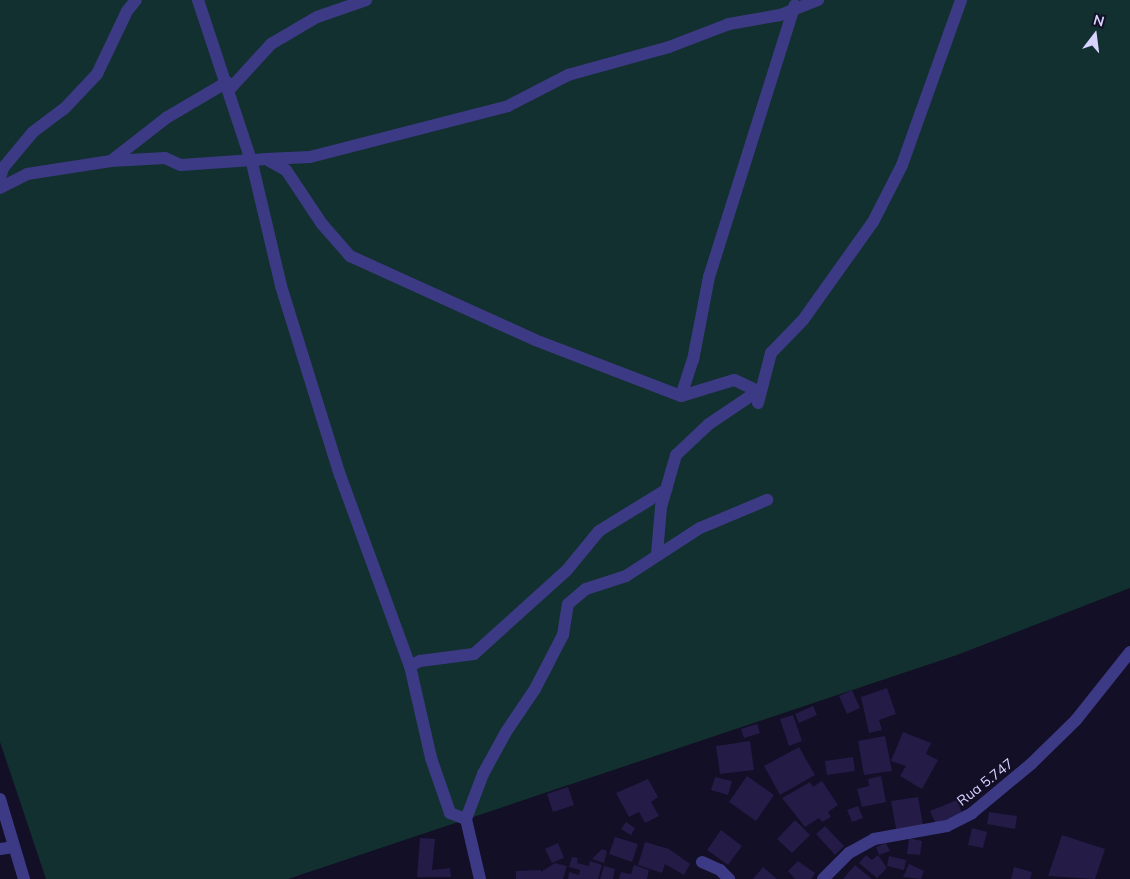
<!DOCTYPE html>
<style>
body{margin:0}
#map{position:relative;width:1130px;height:879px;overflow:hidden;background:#130f26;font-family:Mulish,sans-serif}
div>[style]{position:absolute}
.green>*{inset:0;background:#12302f}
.building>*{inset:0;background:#241b47}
.minor>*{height:12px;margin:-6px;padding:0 6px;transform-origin:6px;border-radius:6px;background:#3d3a85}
span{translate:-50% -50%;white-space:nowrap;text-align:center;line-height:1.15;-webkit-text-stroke:4px #130f26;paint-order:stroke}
.street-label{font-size:14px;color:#d9d4ff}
.north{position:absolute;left:1070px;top:10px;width:50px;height:50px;-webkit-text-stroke:4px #130f26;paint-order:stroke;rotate:15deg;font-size:14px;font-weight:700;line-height:20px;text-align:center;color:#d9d4ff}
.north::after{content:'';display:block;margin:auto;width:18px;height:22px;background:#d9d4ff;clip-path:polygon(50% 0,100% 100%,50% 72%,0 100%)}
</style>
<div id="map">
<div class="green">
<i style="clip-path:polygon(0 0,1130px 0,1130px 588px,957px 655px,288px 879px,46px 879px,0 742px)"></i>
</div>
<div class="building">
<i style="clip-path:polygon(887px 688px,896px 714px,879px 720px,882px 730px,869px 733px,861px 697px)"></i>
<i style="clip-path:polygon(852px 690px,860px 708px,847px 714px,839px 696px)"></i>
<i style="clip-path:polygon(813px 706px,817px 715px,799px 723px,795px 714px)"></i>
<i style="clip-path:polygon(793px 715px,802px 741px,789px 746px,780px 719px)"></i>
<i style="clip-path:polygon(757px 724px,760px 733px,744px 738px,741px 729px)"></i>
<i style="clip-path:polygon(903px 732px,931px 743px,926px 754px,938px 760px,922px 789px,900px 776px,906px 766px,891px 761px)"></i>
<i style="clip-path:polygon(885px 736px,892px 771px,864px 775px,858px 741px)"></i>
<i style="clip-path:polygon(750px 741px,754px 770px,720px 774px,716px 746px)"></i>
<i style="clip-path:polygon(799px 747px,815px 775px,780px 795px,764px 766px)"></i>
<i style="clip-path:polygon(853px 757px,855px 771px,827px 775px,825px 761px)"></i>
<i style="clip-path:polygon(747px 776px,774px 795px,756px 821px,729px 802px)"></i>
<i style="clip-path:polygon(881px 776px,886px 802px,862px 807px,857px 789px,869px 786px,868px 779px)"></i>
<i style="clip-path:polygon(715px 777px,732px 781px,728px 795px,711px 790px)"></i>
<i style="clip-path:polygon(648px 779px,658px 797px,651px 802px,659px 816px,645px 823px,639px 812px,629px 817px,616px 793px)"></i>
<i style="clip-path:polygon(822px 781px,838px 805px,828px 812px,831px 817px,822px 822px,819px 818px,805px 827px,782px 798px,810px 782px,813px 787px)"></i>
<i style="clip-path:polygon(568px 787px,574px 805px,553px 812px,547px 794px)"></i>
<i style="clip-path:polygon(918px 797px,923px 825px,896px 829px,891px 801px)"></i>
<i style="clip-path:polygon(957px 800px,962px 813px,936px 824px,930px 811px)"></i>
<i style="clip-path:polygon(858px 806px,863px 818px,852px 822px,847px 810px)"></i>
<i style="clip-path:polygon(989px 812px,1017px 816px,1015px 829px,987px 824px)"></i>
<i style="clip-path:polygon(795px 820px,810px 835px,792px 853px,777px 839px)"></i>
<i style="clip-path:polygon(626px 822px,635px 828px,631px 835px,621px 829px)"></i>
<i style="clip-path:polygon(825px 826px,844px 846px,835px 855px,816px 834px)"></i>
<i style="clip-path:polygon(972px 828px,987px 832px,983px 848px,968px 845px)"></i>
<i style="clip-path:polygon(721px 830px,742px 846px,728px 865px,707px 850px)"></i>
<i style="clip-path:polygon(1062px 835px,1105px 849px,1095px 879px,1048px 876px)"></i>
<i style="clip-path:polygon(615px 837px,638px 844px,632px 862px,609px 854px)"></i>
<i style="clip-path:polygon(420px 838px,435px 839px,432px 870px,450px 868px,451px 877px,417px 877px)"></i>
<i style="clip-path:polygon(909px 838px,922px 841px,920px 855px,907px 854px)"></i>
<i style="clip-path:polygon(645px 842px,669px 849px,690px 864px,684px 875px,665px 864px,662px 873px,638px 865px)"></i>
<i style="clip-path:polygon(558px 843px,564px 858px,552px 863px,545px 849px)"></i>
<i style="clip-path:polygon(886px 843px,890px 851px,879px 855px,876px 847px)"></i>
<i style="clip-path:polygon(602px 849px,607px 851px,604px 863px,592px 859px)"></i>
<i style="clip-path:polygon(866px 855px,872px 860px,878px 855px,887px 868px,877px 878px,859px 863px)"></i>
<i style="clip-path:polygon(889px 856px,906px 860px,904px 870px,887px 866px)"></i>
<i style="clip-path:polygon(572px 857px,578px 858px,577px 863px,589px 866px,590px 861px,602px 865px,598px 879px,568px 879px,569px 872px,579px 875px,580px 870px,569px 867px)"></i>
<i style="clip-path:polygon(798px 861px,815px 873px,811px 879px,795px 879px,788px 871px)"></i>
<i style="clip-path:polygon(555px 863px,567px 866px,563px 879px,541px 879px,541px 872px)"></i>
<i style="clip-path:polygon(909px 864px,924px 871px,921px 879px,903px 877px)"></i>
<i style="clip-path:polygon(634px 865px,649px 870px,647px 879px,619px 879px,621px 872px,631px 874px)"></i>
<i style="clip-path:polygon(855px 865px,872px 879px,843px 879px)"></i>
<i style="clip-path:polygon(604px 866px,615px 869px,613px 879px,600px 879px)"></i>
<i style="clip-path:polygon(763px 867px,777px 879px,753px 879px)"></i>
<i style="clip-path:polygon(1014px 867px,1032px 872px,1030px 879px,1011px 879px)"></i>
<i style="clip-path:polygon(541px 870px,541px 879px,516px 879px,516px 871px)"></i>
</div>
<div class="minor">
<i style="left:198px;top:0;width:172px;rotate:71.7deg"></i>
<i style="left:252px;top:163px;width:126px;rotate:76.7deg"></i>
<i style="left:281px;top:286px;width:198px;rotate:72.7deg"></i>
<i style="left:340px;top:475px;width:203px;rotate:69.9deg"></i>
<i style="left:410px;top:666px;width:94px;rotate:77.1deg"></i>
<i style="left:431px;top:758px;width:58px;rotate:70.9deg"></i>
<i style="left:450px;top:813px;width:17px;rotate:21deg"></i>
<i style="left:229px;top:90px;width:62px;rotate:-47.6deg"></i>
<i style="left:271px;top:44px;width:53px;rotate:-30.4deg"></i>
<i style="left:317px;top:17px;width:52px;rotate:-19.1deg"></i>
<i style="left:266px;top:159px;width:44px;rotate:-2.6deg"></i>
<i style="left:310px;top:157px;width:204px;rotate:-14.4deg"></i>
<i style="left:508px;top:106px;width:68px;rotate:-27.3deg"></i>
<i style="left:568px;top:75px;width:105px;rotate:-15.5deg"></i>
<i style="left:669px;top:47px;width:64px;rotate:-21deg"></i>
<i style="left:729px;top:24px;width:52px;rotate:-10deg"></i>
<i style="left:780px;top:15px;width:41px;rotate:-21.5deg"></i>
<i style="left:111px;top:161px;width:54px;rotate:-3.2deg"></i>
<i style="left:165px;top:158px;width:17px;rotate:24deg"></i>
<i style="left:181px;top:165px;width:85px;rotate:-4deg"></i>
<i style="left:266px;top:159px;width:23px;rotate:29deg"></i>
<i style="left:286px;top:170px;width:65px;rotate:56.3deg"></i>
<i style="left:322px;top:224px;width:43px;rotate:48.8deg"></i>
<i style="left:350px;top:256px;width:203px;rotate:24.4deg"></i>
<i style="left:535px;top:340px;width:156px;rotate:21deg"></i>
<i style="left:0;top:178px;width:10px;rotate:-73deg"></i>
<i style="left:3px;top:168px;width:47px;rotate:-50.2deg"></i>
<i style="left:33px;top:132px;width:39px;rotate:-37deg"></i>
<i style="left:64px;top:109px;width:48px;rotate:-46.7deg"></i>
<i style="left:97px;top:74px;width:70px;rotate:-64.5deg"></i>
<i style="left:127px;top:11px;width:14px;rotate:-51deg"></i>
<i style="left:0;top:188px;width:30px;rotate:-27deg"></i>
<i style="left:27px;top:174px;width:85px;rotate:-8.8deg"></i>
<i style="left:111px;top:161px;width:70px;rotate:-38deg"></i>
<i style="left:166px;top:118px;width:71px;rotate:-30.5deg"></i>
<i style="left:758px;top:391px;width:26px;rotate:-155deg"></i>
<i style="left:734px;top:380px;width:55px;rotate:163.2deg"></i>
<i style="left:681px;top:396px;width:38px;rotate:-72deg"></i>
<i style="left:693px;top:360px;width:85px;rotate:-79.1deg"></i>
<i style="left:709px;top:277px;width:285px;rotate:-72.5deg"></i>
<i style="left:758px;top:403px;width:52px;rotate:-75.4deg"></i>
<i style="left:771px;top:353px;width:46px;rotate:-45.9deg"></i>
<i style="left:803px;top:320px;width:120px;rotate:-54.5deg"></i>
<i style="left:873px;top:222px;width:64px;rotate:-63deg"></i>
<i style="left:902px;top:165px;width:175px;rotate:-70.3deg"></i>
<i style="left:657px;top:554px;width:47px;rotate:-85.1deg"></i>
<i style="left:661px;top:507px;width:54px;rotate:-73.9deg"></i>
<i style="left:676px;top:455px;width:45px;rotate:-43.2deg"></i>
<i style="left:709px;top:424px;width:59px;rotate:-34deg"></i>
<i style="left:410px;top:666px;width:11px;rotate:-27deg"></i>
<i style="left:420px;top:661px;width:54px;rotate:-7.4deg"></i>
<i style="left:474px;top:654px;width:125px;rotate:-42.1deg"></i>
<i style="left:567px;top:570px;width:50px;rotate:-50.6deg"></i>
<i style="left:599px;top:531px;width:79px;rotate:-31.5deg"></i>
<i style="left:0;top:799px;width:84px;rotate:73.3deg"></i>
<i style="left:466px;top:819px;width:48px;rotate:-69.3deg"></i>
<i style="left:483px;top:774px;width:48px;rotate:-61.3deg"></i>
<i style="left:506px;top:732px;width:52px;rotate:-56deg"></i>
<i style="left:535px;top:689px;width:61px;rotate:-62.6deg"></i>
<i style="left:563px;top:635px;width:31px;rotate:-81deg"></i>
<i style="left:568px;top:604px;width:23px;rotate:-40deg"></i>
<i style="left:586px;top:589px;width:42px;rotate:-18deg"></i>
<i style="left:626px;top:576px;width:88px;rotate:-33deg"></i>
<i style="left:700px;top:528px;width:73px;rotate:-22.7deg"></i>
<i style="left:466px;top:819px;width:62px;rotate:76.9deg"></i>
<i style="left:0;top:849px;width:14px;rotate:-8deg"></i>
<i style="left:702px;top:862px;width:20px;rotate:24deg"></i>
<i style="left:720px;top:870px;width:13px;rotate:45deg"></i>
<i style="left:823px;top:879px;width:37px;rotate:-45deg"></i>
<i style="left:849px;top:853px;width:29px;rotate:-29deg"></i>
<i style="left:874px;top:839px;width:74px;rotate:-10.1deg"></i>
<i style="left:947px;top:826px;width:28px;rotate:-27deg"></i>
<i style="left:972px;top:813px;width:77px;rotate:-39.7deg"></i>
<i style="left:1031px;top:764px;width:63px;rotate:-44.4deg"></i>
<i style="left:1076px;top:720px;width:87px;rotate:-51.5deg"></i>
</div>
<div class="street-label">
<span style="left:985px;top:782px;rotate:-38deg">Rua 5.747</span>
</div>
<div class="north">N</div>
</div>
